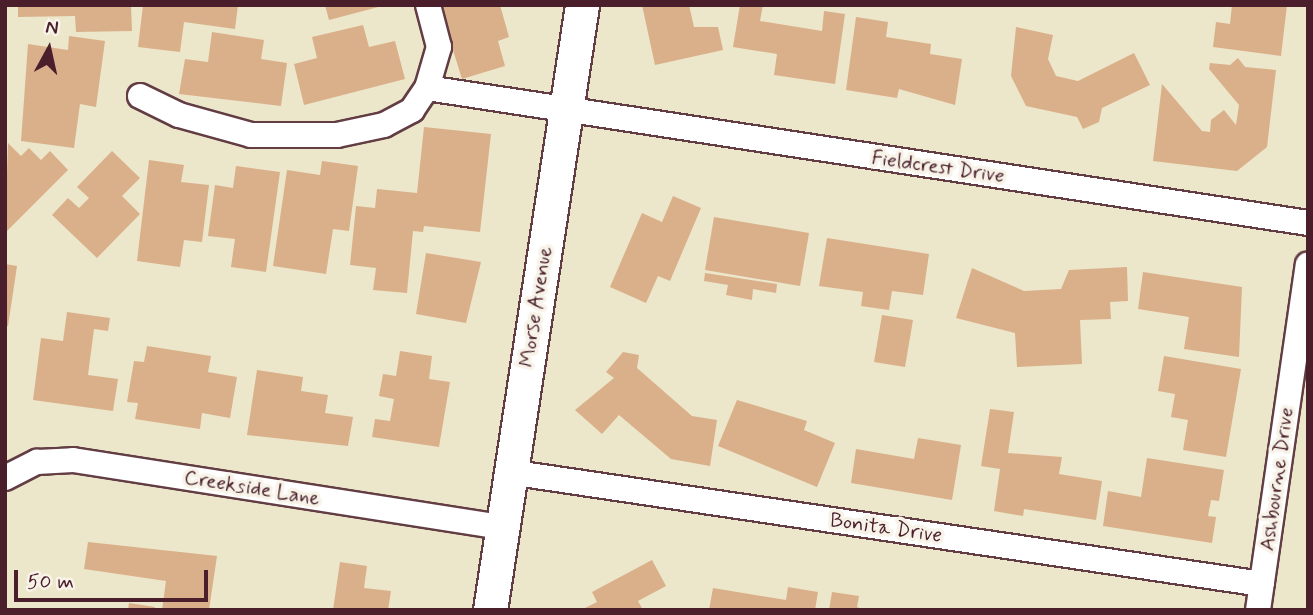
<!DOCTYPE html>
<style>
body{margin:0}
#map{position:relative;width:1313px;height:615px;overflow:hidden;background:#ece6ca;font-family:Mynerve,sans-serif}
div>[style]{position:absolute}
.building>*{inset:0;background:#dab08a}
.roads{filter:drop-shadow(2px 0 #623d43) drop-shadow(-2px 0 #623d43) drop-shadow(0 2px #623d43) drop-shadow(0 -2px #623d43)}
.street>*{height:24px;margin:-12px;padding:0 12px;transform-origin:12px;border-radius:12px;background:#fff}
.secondary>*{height:33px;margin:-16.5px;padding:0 16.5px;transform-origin:16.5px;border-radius:16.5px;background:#fff}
span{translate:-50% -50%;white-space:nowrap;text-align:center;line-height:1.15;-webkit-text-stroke:7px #f7f3e8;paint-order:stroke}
.street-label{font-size:21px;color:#4a1f2b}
.frame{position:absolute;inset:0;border:7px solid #4a1f2b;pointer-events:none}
.north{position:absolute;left:14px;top:14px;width:70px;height:70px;-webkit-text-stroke:5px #f7f3e8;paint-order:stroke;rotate:8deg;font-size:19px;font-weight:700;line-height:28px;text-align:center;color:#4a1f2b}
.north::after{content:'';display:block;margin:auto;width:24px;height:32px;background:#4a1f2b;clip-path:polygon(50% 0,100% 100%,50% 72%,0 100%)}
.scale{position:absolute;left:14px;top:570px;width:194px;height:32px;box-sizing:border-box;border:4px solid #4a1f2b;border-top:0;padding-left:9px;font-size:21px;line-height:24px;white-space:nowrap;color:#4a1f2b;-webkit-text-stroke:5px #f7f3e8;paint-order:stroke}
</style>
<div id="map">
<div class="building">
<i style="clip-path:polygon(18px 5px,131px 5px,132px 31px,76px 32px,75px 16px,18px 17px)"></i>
<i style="clip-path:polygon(143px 5px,238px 5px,235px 29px,184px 22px,180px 52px,138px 47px)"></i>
<i style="clip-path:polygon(325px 5px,382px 5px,382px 6px,329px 20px)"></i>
<i style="clip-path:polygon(439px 5px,500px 5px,509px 37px,498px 41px,505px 66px,462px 79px)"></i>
<i style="clip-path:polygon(642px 5px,689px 5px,694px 27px,718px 27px,723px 50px,655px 65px)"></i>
<i style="clip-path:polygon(740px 5px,763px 5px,760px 21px,822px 31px,824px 11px,845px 14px,835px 84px,774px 75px,777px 54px,733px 47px)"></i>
<i style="clip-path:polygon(1232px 5px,1287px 5px,1281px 56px,1213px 47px,1216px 22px,1230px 24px)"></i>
<i style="clip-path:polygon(856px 17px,888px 22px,886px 37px,931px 44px,930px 54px,962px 59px,955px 105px,899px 89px,897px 98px,846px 90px)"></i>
<i style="clip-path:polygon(363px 25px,369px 47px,395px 41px,405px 79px,304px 105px,294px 64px,317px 58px,312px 37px)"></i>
<i style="clip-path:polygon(1016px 27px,1053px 35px,1048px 59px,1056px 76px,1078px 81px,1134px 53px,1150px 85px,1102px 108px,1099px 122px,1083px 129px,1077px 117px,1026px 106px,1011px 76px)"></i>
<i style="clip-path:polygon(212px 32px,264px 40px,261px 59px,287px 63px,281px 106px,179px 94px,185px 59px,208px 62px)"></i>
<i style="clip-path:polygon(69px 36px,105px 41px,96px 107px,80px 104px,74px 148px,21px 141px,28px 44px,68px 50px)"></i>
<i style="clip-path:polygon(1238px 58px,1245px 67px,1276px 70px,1267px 147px,1237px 171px,1153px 161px,1162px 84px,1202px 131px,1210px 132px,1211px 120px,1224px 110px,1236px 125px,1239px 105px,1209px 69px,1210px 63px,1230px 65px)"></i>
<i style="clip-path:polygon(424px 127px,491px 134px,480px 232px,424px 226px,423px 232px,413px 231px,407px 293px,373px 290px,376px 268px,350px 265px,356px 206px,375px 208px,377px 189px,417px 193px)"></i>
<i style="clip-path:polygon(8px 143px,21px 156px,29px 148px,41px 160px,50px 151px,68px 170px,5px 233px)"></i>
<i style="clip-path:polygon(112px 151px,140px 178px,122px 196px,140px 214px,97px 258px,52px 215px,68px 198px,79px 208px,89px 198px,77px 187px)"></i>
<i style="clip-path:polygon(149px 160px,184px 165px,181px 182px,209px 185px,202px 242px,184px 240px,180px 267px,137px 261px)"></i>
<i style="clip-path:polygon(322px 161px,358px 166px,349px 231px,333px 229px,326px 274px,273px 266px,287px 170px,320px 175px)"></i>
<i style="clip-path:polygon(236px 166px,280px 172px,266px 272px,231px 267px,235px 239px,208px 236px,215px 185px,233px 188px)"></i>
<i style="clip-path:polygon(673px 196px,701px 208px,670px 281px,658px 276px,646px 303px,610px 287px,642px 213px,662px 222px)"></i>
<i style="clip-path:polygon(714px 217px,809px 233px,800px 286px,705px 270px)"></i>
<i style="clip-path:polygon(827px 238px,929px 254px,923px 295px,892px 291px,889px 310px,861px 306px,863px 292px,819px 286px)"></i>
<i style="clip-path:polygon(426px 253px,481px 262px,466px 323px,416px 314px)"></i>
<i style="clip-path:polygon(5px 264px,17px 266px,8px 326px,5px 326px)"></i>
<i style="clip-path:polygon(1127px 267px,1128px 301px,1110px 302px,1111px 319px,1080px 320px,1082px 364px,1017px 367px,1015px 333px,956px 318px,972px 268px,1024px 291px,1061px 289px,1069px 270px)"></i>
<i style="clip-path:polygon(1143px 272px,1242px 287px,1239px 357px,1184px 349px,1189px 317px,1138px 309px)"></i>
<i style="clip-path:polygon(705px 273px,777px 284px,776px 293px,753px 289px,752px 300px,726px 295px,728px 285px,704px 281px)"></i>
<i style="clip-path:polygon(67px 312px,110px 318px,108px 331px,94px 329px,88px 375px,118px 379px,113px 411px,33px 400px,41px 338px,63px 341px)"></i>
<i style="clip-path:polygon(882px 315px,913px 320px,905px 367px,874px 362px)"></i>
<i style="clip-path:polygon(147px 346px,211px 356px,208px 372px,237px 377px,230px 418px,202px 413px,200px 429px,135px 419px,138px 403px,127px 402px,134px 361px,144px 362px)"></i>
<i style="clip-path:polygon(400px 351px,432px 356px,429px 379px,450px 382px,439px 447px,372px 437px,375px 419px,390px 421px,394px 399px,379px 396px,383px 374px,396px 376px)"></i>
<i style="clip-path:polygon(623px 352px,639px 355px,637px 368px,692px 416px,717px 420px,710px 466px,671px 459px,619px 415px,602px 434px,575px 410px,614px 378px,606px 372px)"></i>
<i style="clip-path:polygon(1164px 356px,1241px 369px,1226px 457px,1183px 450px,1188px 420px,1171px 417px,1175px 394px,1158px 391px)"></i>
<i style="clip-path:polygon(257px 370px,303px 377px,301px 391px,328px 395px,325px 413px,353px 417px,348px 446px,247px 435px)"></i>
<i style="clip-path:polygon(737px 400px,807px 421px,804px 430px,835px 443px,817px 487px,718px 446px)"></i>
<i style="clip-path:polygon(990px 409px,1014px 412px,1008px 453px,1062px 457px,1059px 474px,1102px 481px,1096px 520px,1024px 509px,1023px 516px,994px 511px,1000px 469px,981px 466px)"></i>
<i style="clip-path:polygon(918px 438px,961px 445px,952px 500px,851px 483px,856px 449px,914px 459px)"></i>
<i style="clip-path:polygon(1147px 458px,1224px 470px,1219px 501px,1211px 500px,1208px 516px,1216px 517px,1212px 543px,1103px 526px,1108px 491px,1141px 497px)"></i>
<i style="clip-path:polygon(88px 542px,217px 556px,209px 610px,162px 610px,166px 581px,84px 569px)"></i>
<i style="clip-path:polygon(652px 560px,666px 586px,638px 601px,643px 610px,581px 610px,597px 602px,592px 592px)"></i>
<i style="clip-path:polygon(340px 562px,367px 566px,364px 588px,391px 591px,388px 610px,333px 610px)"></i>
<i style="clip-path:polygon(788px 587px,818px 592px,815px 610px,709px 610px,713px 588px,786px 600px)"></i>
<i style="clip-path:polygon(832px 592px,859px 596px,857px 607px,864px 610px,829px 610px)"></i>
<i style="clip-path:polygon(129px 603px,155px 607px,154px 610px,128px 610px)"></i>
</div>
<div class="roads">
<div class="street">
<i style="left:427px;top:88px;width:891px;rotate:8.71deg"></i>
<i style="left:140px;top:96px;width:43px;rotate:26deg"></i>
<i style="left:179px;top:115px;width:75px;rotate:15.5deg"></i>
<i style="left:251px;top:135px;width:86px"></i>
<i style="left:337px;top:135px;width:48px;rotate:-12deg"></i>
<i style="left:384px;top:125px;width:32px;rotate:-28deg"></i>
<i style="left:412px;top:110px;width:27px;rotate:-56deg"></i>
<i style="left:427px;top:88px;width:43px;rotate:-73.7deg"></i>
<i style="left:439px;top:47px;width:43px;rotate:-104.7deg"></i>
<i style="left:509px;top:472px;width:761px;rotate:8.46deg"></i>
<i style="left:5px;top:478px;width:36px;rotate:-27deg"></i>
<i style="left:37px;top:462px;width:36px;rotate:-3deg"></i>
<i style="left:73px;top:460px;width:433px;rotate:8.9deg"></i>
<i style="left:1258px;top:610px;width:349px;rotate:-81.8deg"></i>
</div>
<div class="secondary">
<i style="left:490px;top:610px;width:612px;rotate:-81.35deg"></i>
</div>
</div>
<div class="street-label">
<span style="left:938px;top:167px;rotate:8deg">Fieldcrest Drive</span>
<span style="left:536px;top:307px;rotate:-81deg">Morse Avenue</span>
<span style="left:1277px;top:479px;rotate:-82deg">Ashbourne Drive</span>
<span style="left:252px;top:488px;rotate:9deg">Creekside Lane</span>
<span style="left:886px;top:528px;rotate:8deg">Bonita Drive</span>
</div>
<div class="frame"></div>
<div class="north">N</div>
<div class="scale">50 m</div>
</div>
